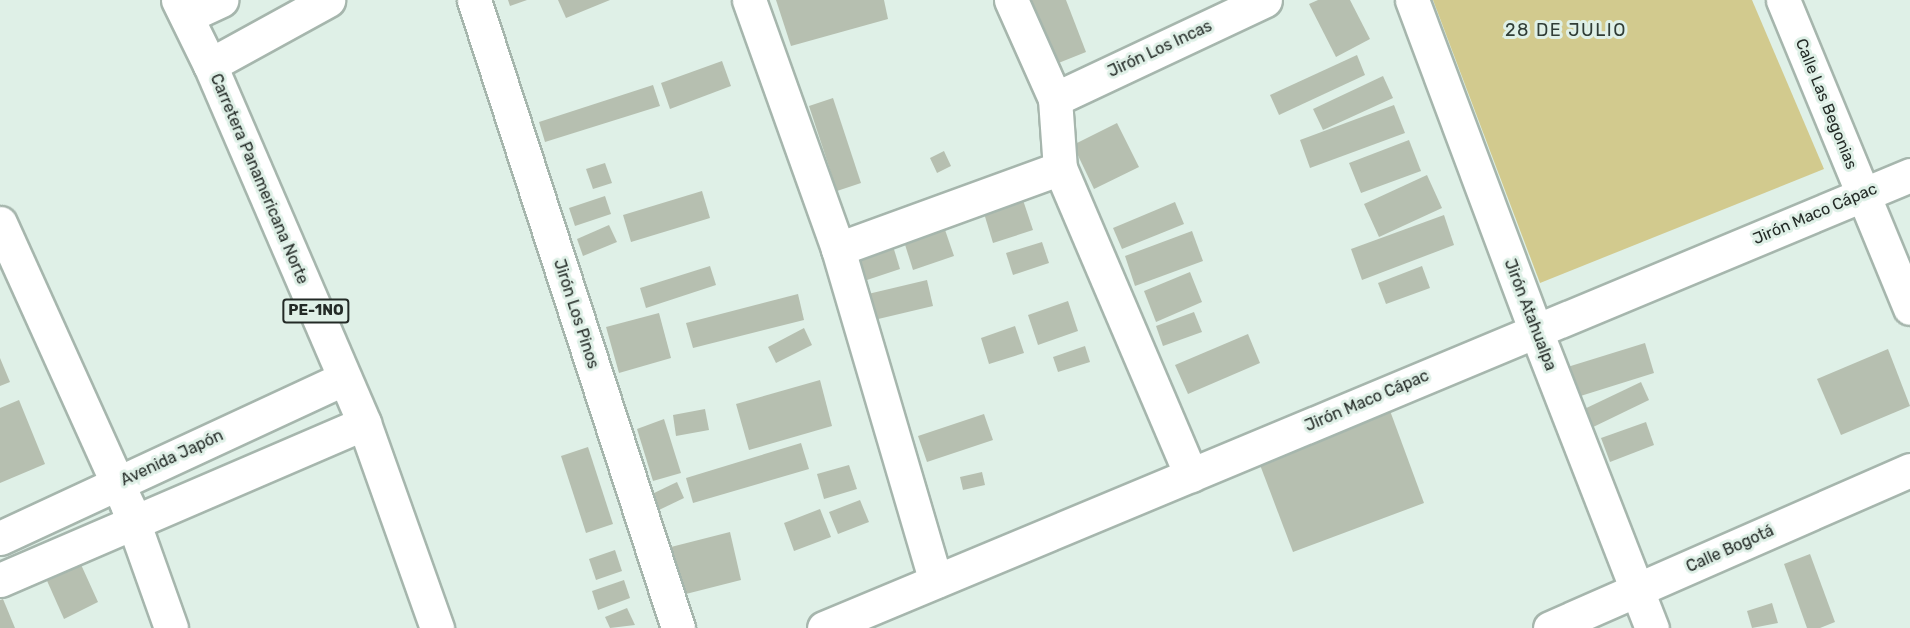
<!DOCTYPE html>
<meta charset="utf-8">
<style>
body{margin:0}
#map{position:relative;width:1910px;height:628px;overflow:hidden;background:#dff0e7;font-family:Rubik,sans-serif}
div>[style]{position:absolute}
.green>*{inset:0;background:#d2ca8e}
.building>*{inset:0;background:#b6bfb0}
.roads{filter:drop-shadow(2px 0 #a6b6ad) drop-shadow(-2px 0 #a6b6ad) drop-shadow(0 2px #a6b6ad) drop-shadow(0 -2px #a6b6ad)}
.street>*{height:33px;margin:-16.5px;padding:0 16.5px;transform-origin:16.5px;border-radius:16.5px;background:#fff}
.secondary>*{height:33px;margin:-16.5px;padding:0 16.5px;transform-origin:16.5px;border-radius:16.5px;background:#fff}
.primary>*{height:33px;margin:-16.5px;padding:0 16.5px;transform-origin:16.5px;border-radius:16.5px;background:#fff}
span{translate:-50% -50%;white-space:nowrap;text-align:center;line-height:1.15;-webkit-text-stroke:6px #dff0e7;paint-order:stroke}
.shield-label span{padding:2px 4px;background:#dff0e7;border:2px solid;border-radius:4px;-webkit-text-stroke-width:0}
.shield-label{font-size:15px;color:#232a26;font-weight:700}
.street-label{font-size:16px;color:#232a26}
.neighbourhood-label{font-size:18px;color:#303d36;letter-spacing:1.5px}
</style>
<div id="map">
<div class="green">
<i style="clip-path:polygon(1433px 0,1752px 0,1824px 169px,1540px 283px)"></i>
</div>
<div class="building">
<i style="clip-path:polygon(508px 0,527px 0,510px 6px)"></i>
<i style="clip-path:polygon(558px 0,610px 0,566px 18px)"></i>
<i style="clip-path:polygon(776px 0,884px 0,888px 19px,791px 46px)"></i>
<i style="clip-path:polygon(1026px 0,1066px 0,1086px 52px,1051px 66px)"></i>
<i style="clip-path:polygon(1318px 0,1350px 0,1370px 39px,1336px 57px,1309px 4px)"></i>
<i style="clip-path:polygon(1357px 55px,1365px 75px,1279px 115px,1270px 95px)"></i>
<i style="clip-path:polygon(722px 61px,731px 86px,670px 109px,661px 83px)"></i>
<i style="clip-path:polygon(1383px 76px,1393px 98px,1323px 130px,1313px 109px)"></i>
<i style="clip-path:polygon(653px 85px,660px 106px,545px 142px,539px 122px)"></i>
<i style="clip-path:polygon(833px 98px,861px 183px,837px 191px,809px 106px)"></i>
<i style="clip-path:polygon(1394px 105px,1405px 133px,1310px 168px,1300px 140px)"></i>
<i style="clip-path:polygon(1117px 123px,1139px 167px,1094px 189px,1073px 145px)"></i>
<i style="clip-path:polygon(1409px 140px,1421px 171px,1361px 193px,1349px 163px)"></i>
<i style="clip-path:polygon(944px 151px,951px 166px,937px 173px,930px 158px)"></i>
<i style="clip-path:polygon(605px 163px,612px 183px,593px 189px,586px 169px)"></i>
<i style="clip-path:polygon(1427px 175px,1442px 208px,1379px 237px,1364px 204px)"></i>
<i style="clip-path:polygon(702px 191px,710px 218px,631px 242px,623px 215px)"></i>
<i style="clip-path:polygon(605px 196px,611px 214px,575px 226px,569px 208px)"></i>
<i style="clip-path:polygon(1022px 197px,1033px 230px,993px 243px,983px 210px)"></i>
<i style="clip-path:polygon(1175px 202px,1184px 224px,1122px 249px,1113px 228px)"></i>
<i style="clip-path:polygon(1444px 215px,1454px 245px,1362px 280px,1351px 249px)"></i>
<i style="clip-path:polygon(942px 221px,954px 256px,913px 270px,902px 235px)"></i>
<i style="clip-path:polygon(609px 225px,617px 242px,583px 256px,577px 239px)"></i>
<i style="clip-path:polygon(1192px 231px,1203px 261px,1135px 286px,1125px 256px)"></i>
<i style="clip-path:polygon(1042px 242px,1049px 263px,1013px 275px,1006px 253px)"></i>
<i style="clip-path:polygon(893px 246px,900px 269px,867px 280px,859px 257px)"></i>
<i style="clip-path:polygon(710px 266px,716px 285px,646px 308px,640px 288px)"></i>
<i style="clip-path:polygon(1422px 266px,1430px 288px,1386px 304px,1378px 283px)"></i>
<i style="clip-path:polygon(1190px 272px,1202px 302px,1156px 322px,1144px 291px)"></i>
<i style="clip-path:polygon(927px 280px,933px 306px,874px 320px,868px 294px)"></i>
<i style="clip-path:polygon(798px 294px,804px 320px,693px 348px,686px 323px)"></i>
<i style="clip-path:polygon(1068px 301px,1078px 331px,1038px 345px,1028px 315px)"></i>
<i style="clip-path:polygon(1194px 312px,1202px 332px,1163px 346px,1156px 326px)"></i>
<i style="clip-path:polygon(659px 313px,671px 358px,619px 373px,606px 327px)"></i>
<i style="clip-path:polygon(1015px 326px,1024px 353px,989px 364px,981px 338px)"></i>
<i style="clip-path:polygon(804px 328px,812px 345px,776px 363px,768px 347px)"></i>
<i style="clip-path:polygon(1248px 334px,1260px 363px,1188px 394px,1175px 365px)"></i>
<i style="clip-path:polygon(1645px 343px,1654px 373px,1571px 399px,1561px 369px)"></i>
<i style="clip-path:polygon(1085px 346px,1090px 362px,1058px 372px,1053px 357px)"></i>
<i style="clip-path:polygon(1888px 349px,1910px 406px,1841px 435px,1817px 379px)"></i>
<i style="clip-path:polygon(0 358px,10px 382px,0 386px)"></i>
<i style="clip-path:polygon(820px 380px,832px 426px,749px 450px,736px 404px)"></i>
<i style="clip-path:polygon(1641px 382px,1649px 400px,1587px 430px,1578px 412px)"></i>
<i style="clip-path:polygon(19px 400px,45px 464px,0 483px,0 408px)"></i>
<i style="clip-path:polygon(1389px 408px,1424px 503px,1293px 552px,1257px 457px)"></i>
<i style="clip-path:polygon(705px 409px,709px 430px,676px 436px,673px 415px)"></i>
<i style="clip-path:polygon(984px 414px,993px 440px,927px 462px,918px 436px)"></i>
<i style="clip-path:polygon(664px 419px,681px 473px,653px 481px,637px 429px)"></i>
<i style="clip-path:polygon(1646px 422px,1654px 445px,1610px 462px,1601px 438px)"></i>
<i style="clip-path:polygon(801px 443px,809px 469px,693px 503px,686px 478px)"></i>
<i style="clip-path:polygon(588px 447px,613px 524px,586px 533px,561px 456px)"></i>
<i style="clip-path:polygon(849px 465px,857px 489px,824px 499px,817px 474px)"></i>
<i style="clip-path:polygon(982px 472px,985px 485px,963px 490px,960px 477px)"></i>
<i style="clip-path:polygon(677px 482px,684px 498px,659px 510px,652px 494px)"></i>
<i style="clip-path:polygon(860px 500px,869px 522px,838px 534px,829px 512px)"></i>
<i style="clip-path:polygon(820px 509px,831px 537px,794px 551px,784px 523px)"></i>
<i style="clip-path:polygon(730px 532px,741px 580px,678px 596px,667px 548px)"></i>
<i style="clip-path:polygon(615px 550px,622px 571px,596px 580px,589px 559px)"></i>
<i style="clip-path:polygon(1810px 554px,1835px 622px,1820px 628px,1807px 628px,1784px 564px)"></i>
<i style="clip-path:polygon(78px 558px,98px 602px,64px 619px,44px 574px)"></i>
<i style="clip-path:polygon(624px 580px,630px 598px,598px 610px,592px 591px)"></i>
<i style="clip-path:polygon(3px 599px,15px 628px,0 628px,0 600px)"></i>
<i style="clip-path:polygon(1772px 603px,1778px 623px,1752px 628px,1747px 611px)"></i>
<i style="clip-path:polygon(627px 608px,635px 625px,610px 628px,605px 617px)"></i>
</div>
<div class="roads">
<div class="street">
<i style="left:474px;top:0;width:660px;rotate:72deg"></i>
<i style="left:749px;top:0;width:264px;rotate:70.3deg"></i>
<i style="left:838px;top:249px;width:346px;rotate:73.6deg"></i>
<i style="left:1011px;top:0;width:108px;rotate:66deg"></i>
<i style="left:1055px;top:99px;width:69px;rotate:85.9deg"></i>
<i style="left:1060px;top:168px;width:334px;rotate:66.9deg"></i>
<i style="left:1412px;top:0;width:353px;rotate:69.5deg"></i>
<i style="left:1536px;top:331px;width:319px;rotate:68.7deg"></i>
<i style="left:1783px;top:0;width:333px;rotate:67.6deg"></i>
<i style="left:187px;top:16px;width:38px;rotate:-25deg"></i>
<i style="left:210px;top:65px;width:135px;rotate:-28.8deg"></i>
<i style="left:1055px;top:99px;width:232px;rotate:-25.2deg"></i>
<i style="left:0;top:223px;width:312px;rotate:65.7deg"></i>
<i style="left:128px;top:507px;width:128px;rotate:70.4deg"></i>
<i style="left:838px;top:249px;width:236px;rotate:-20deg"></i>
<i style="left:824px;top:628px;width:1177px;rotate:-22.64deg"></i>
<i style="left:1550px;top:628px;width:393px;rotate:-23.7deg"></i>
</div>
<div class="secondary">
<i style="left:0;top:538px;width:379px;rotate:-24.9deg"></i>
<i style="left:0;top:580px;width:396px;rotate:-23.3deg"></i>
</div>
<div class="primary">
<i style="left:178px;top:0;width:72px;rotate:63.8deg"></i>
<i style="left:210px;top:65px;width:390px;rotate:66.7deg"></i>
<i style="left:364px;top:423px;width:218px;rotate:70.4deg"></i>
</div>
</div>
<div class="shield-label">
<span style="left:316px;top:311px">PE-1NO</span>
</div>
<div class="street-label">
<span style="left:1160px;top:49px;rotate:-25deg">Jirón Los Incas</span>
<span style="left:1826px;top:104px;rotate:68deg">Calle Las Begonias</span>
<span style="left:259px;top:179px;rotate:67deg">Carretera Panamericana Norte</span>
<span style="left:1815px;top:214px;rotate:-23deg">Jirón Maco Cápac</span>
<span style="left:576px;top:314px;rotate:72deg">Jirón Los Pinos</span>
<span style="left:1530px;top:315px;rotate:69deg">Jirón Atahualpa</span>
<span style="left:1367px;top:401px;rotate:-23deg">Jirón Maco Cápac</span>
<span style="left:172px;top:458px;rotate:-25deg">Avenida Japón</span>
<span style="left:1730px;top:549px;rotate:-24deg">Calle Bogotá</span>
</div>
<div class="neighbourhood-label">
<span style="left:1566px;top:30px">28 DE JULIO</span>
</div>
</div>
